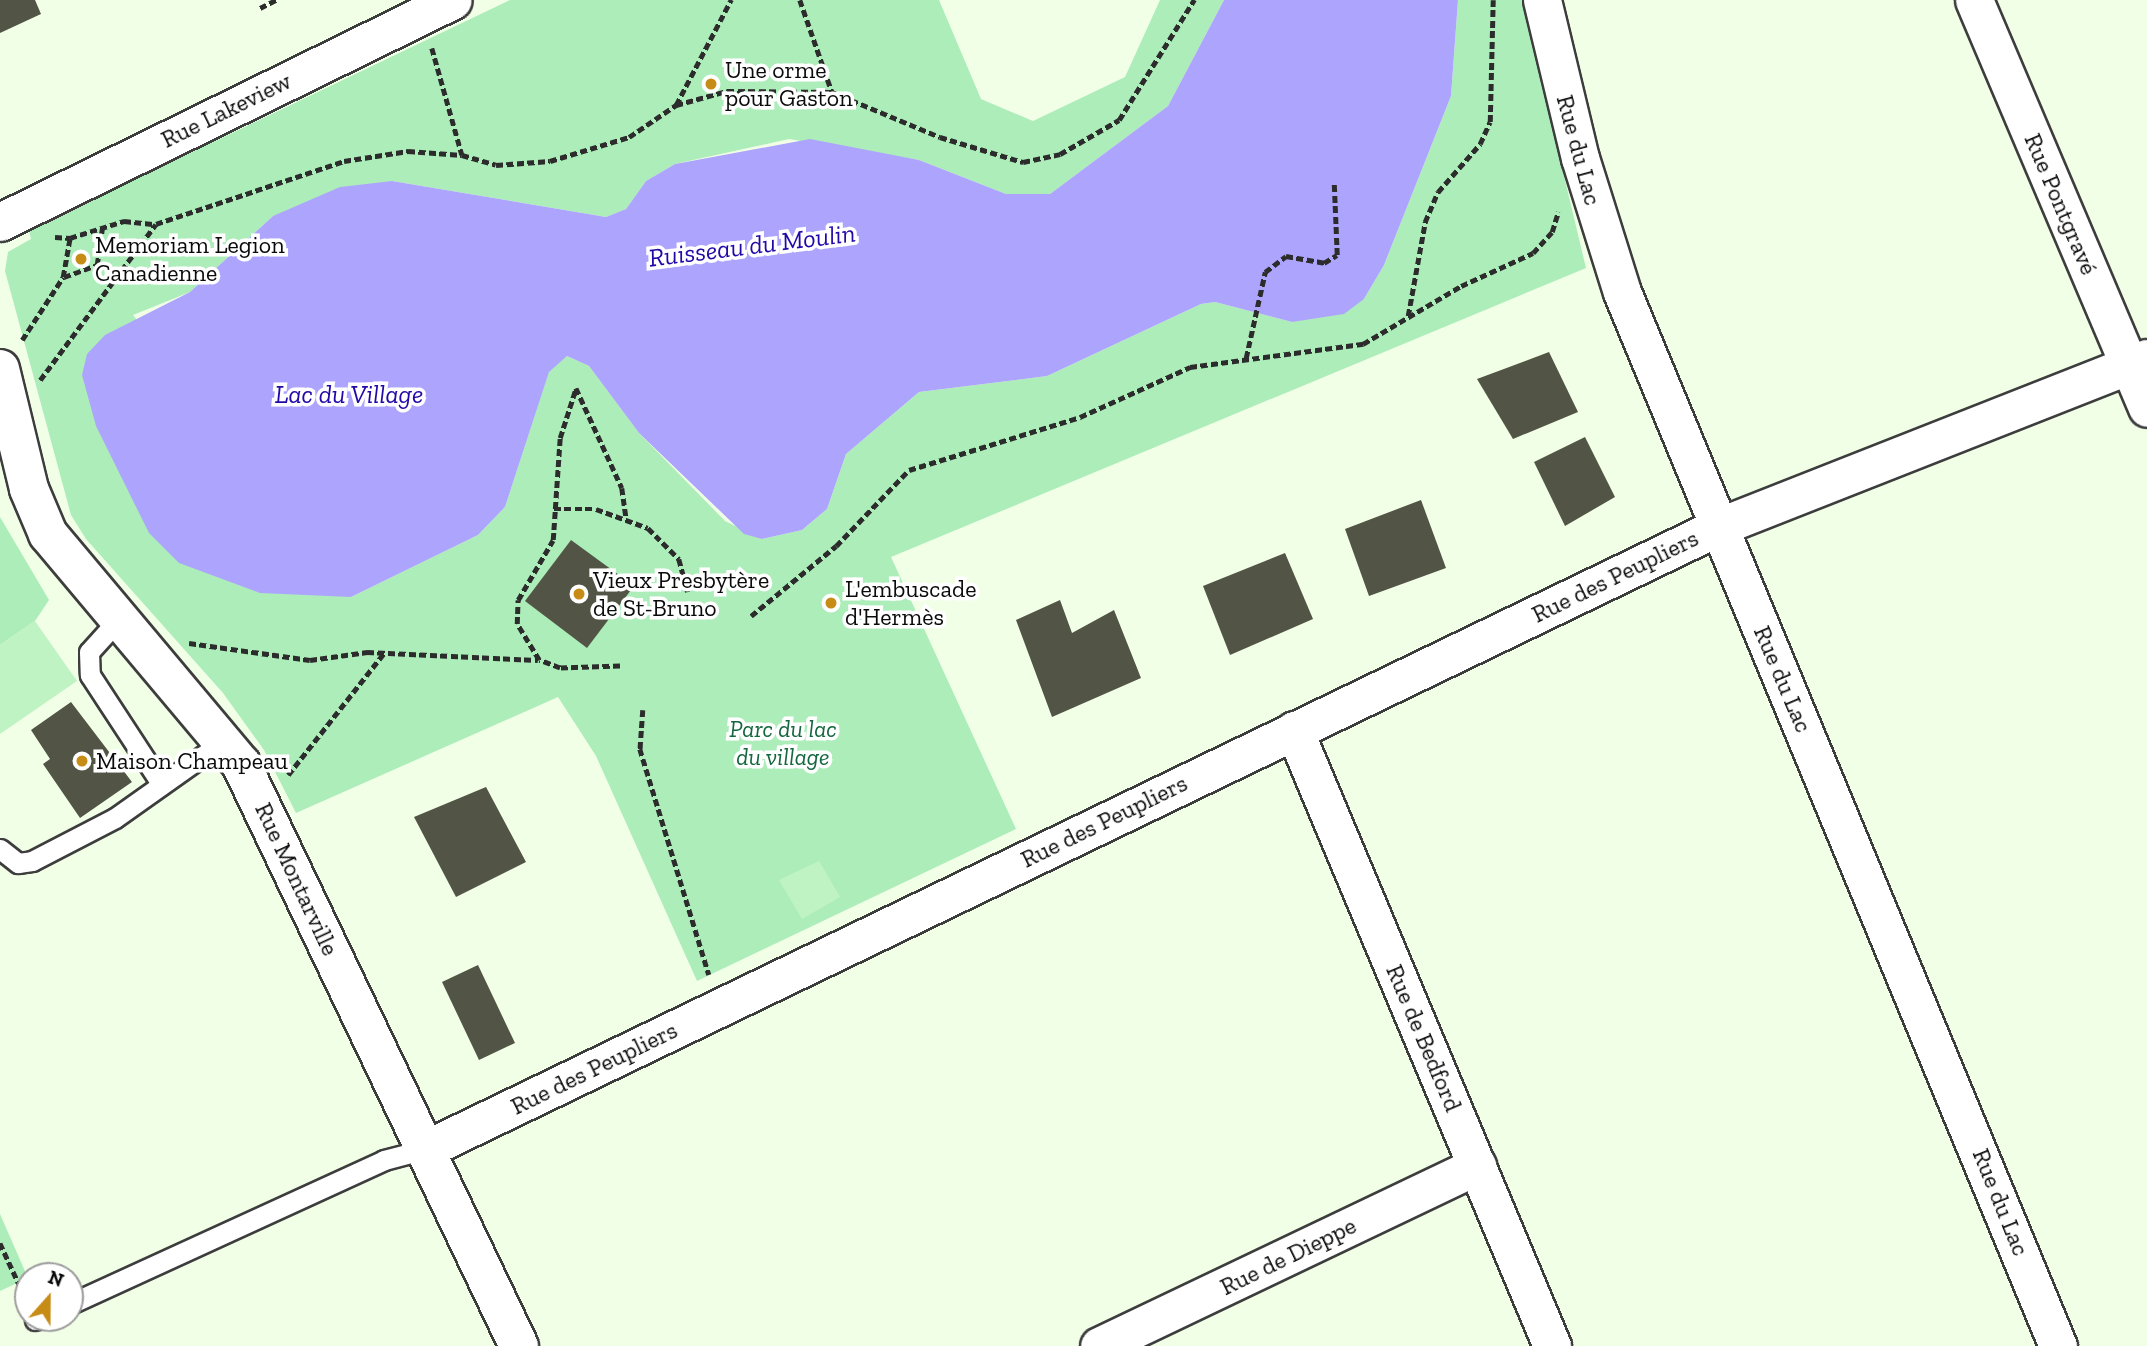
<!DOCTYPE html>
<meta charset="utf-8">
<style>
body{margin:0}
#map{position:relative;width:2147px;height:1346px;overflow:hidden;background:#f2ffe7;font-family:"Zilla Slab",serif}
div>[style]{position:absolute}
.green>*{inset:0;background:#adedba}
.pitch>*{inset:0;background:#c0f3c3}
.water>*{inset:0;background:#ada5fd}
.building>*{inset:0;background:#525445}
.path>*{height:4.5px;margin-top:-2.25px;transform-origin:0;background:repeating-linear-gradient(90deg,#2c2c2c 0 7px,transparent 0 10.5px)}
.roads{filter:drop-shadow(2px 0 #3d3d3d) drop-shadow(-2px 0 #3d3d3d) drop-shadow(0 2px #3d3d3d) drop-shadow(0 -2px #3d3d3d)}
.service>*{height:19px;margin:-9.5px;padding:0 9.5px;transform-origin:9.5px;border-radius:9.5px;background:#fff}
.minor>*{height:37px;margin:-18.5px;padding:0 18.5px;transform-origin:18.5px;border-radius:18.5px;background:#fff}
.tertiary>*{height:38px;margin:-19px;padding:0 19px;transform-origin:19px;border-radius:19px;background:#fff}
.dots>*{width:19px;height:19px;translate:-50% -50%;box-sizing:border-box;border:4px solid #fff;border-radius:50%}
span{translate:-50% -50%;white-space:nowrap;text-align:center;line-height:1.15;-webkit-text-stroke:7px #fff;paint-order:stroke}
.poi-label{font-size:24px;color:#0a0a0a}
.left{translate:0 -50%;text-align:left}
.street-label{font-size:24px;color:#0a0a0a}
.park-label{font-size:24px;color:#15673f;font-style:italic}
.water-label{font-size:26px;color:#2108a7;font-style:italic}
.north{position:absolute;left:14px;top:1262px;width:70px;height:70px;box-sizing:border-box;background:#fff;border:2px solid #9d9d9d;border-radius:50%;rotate:21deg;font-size:19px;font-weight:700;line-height:28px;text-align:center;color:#0a0a0a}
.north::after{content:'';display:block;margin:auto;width:24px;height:32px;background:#c78c15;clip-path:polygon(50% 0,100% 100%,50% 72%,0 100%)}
</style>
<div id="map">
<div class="green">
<i style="clip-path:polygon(510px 0,939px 0,981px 99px,1033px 121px,1125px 77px,1160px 0,1224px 0,1168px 106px,1050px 194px,1006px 194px,919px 160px,789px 139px,675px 164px,646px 181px,626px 209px,606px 217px,392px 181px,273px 216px,190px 292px,133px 315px,351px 597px,478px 535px,505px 507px,549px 371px,567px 356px,589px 366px,639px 433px,725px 521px,762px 539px,802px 530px,827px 509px,846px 454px,919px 392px,1047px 376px,1201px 304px,1215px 302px,1292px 322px,1364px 299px,1384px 265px,1451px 96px,1458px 0,1522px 0,1586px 268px,891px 557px,1016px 829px,697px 981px,596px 756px,558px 697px,296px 813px,264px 750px,223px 693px,86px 539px,71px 515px,5px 271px,8px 252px,31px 239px,29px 230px)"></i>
<i style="clip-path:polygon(0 517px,49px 600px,35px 621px,0 645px)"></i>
<i style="clip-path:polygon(0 1214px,28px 1278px,0 1291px)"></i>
</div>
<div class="pitch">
<i style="clip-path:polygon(35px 621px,77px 681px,0 734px,0 645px)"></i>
<i style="clip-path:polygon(819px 861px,840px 897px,802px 919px,779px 880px)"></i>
</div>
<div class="water">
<i style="clip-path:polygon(1224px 0,1458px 0,1451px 96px,1384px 265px,1364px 299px,1344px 314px,1292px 322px,1215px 302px,1201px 304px,1047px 376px,919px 392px,846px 454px,827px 509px,802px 530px,762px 539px,744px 534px,639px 433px,589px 366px,567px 356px,549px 372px,505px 507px,478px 535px,351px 597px,260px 593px,179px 563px,149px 533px,96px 426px,82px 375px,87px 354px,105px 335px,190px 292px,273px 216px,340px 187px,392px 181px,606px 217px,626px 209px,646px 181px,675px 164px,810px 139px,919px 160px,1006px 194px,1050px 194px,1168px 106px)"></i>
</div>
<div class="building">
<i style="clip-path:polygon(0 0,35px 0,41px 14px,0 33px)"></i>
<i style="clip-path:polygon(1549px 352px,1578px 412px,1513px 439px,1477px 379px)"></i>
<i style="clip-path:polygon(1585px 437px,1615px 497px,1565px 526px,1534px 462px)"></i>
<i style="clip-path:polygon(1421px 500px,1446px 568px,1369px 596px,1345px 529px)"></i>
<i style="clip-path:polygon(571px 540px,634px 586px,587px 648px,525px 601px)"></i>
<i style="clip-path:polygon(1285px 553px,1313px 619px,1230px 655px,1203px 586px)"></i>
<i style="clip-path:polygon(1060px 600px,1072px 633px,1114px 610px,1141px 678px,1052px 717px,1016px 620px)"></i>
<i style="clip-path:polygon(71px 702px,132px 782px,80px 818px,43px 764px,50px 759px,31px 730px)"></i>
<i style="clip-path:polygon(486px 787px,526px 862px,456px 897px,414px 817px)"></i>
<i style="clip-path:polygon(478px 965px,515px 1043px,479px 1060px,442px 982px)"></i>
</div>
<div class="path">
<i style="left:800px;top:0;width:97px;rotate:70.8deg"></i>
<i style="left:260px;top:8px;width:18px;rotate:-27deg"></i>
<i style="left:432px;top:48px;width:111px;rotate:74.3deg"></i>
<i style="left:676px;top:105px;width:53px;rotate:-15.4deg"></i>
<i style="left:727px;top:91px;width:105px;rotate:0.5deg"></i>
<i style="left:832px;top:92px;width:117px;rotate:22.6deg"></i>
<i style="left:940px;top:137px;width:87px;rotate:16.8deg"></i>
<i style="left:1023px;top:162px;width:38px;rotate:-12deg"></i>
<i style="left:1060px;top:154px;width:68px;rotate:-30deg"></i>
<i style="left:1119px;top:120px;width:142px;rotate:-58deg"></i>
<i style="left:55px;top:237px;width:15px;rotate:4deg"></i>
<i style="left:70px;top:238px;width:57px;rotate:-17.5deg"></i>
<i style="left:124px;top:221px;width:31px;rotate:6deg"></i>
<i style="left:64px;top:277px;width:35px;rotate:-20deg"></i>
<i style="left:97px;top:265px;width:37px;rotate:-82deg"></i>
<i style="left:1408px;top:316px;width:96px;rotate:-79.7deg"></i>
<i style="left:1425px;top:222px;width:33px;rotate:-67deg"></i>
<i style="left:1438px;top:192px;width:64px;rotate:-48.8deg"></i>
<i style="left:1480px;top:144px;width:24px;rotate:-66deg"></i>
<i style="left:1490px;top:122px;width:122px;rotate:-88.6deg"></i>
<i style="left:22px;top:340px;width:75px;rotate:-56.9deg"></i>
<i style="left:63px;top:277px;width:40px;rotate:-80deg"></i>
<i style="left:1246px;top:358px;width:88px;rotate:-77.5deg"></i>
<i style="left:1265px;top:272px;width:26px;rotate:-37deg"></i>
<i style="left:1286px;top:256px;width:39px;rotate:10deg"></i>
<i style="left:1324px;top:263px;width:15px;rotate:-32deg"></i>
<i style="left:1337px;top:255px;width:71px;rotate:-92.4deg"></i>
<i style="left:40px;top:380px;width:194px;rotate:-53.4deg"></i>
<i style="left:156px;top:224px;width:198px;rotate:-18.5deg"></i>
<i style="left:344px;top:161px;width:65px;rotate:-8.9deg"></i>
<i style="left:408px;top:151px;width:54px;rotate:4.2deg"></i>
<i style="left:462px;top:155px;width:35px;rotate:16deg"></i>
<i style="left:496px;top:165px;width:54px;rotate:-4.2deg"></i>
<i style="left:550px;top:161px;width:83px;rotate:-16.9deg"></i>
<i style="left:629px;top:137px;width:57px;rotate:-34.2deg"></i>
<i style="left:676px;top:105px;width:119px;rotate:-62.4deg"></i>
<i style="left:554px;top:509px;width:42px"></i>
<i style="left:596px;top:509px;width:55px;rotate:20.1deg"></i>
<i style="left:648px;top:528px;width:44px;rotate:45deg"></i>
<i style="left:679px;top:559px;width:34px;rotate:75deg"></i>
<i style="left:751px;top:616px;width:110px;rotate:-39.5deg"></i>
<i style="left:836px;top:546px;width:105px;rotate:-46.2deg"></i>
<i style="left:909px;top:470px;width:179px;rotate:-17.2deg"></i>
<i style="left:1080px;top:417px;width:121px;rotate:-24.4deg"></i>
<i style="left:1190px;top:367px;width:175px;rotate:-7.6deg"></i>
<i style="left:1363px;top:344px;width:114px;rotate:-30.6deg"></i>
<i style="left:1461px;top:286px;width:79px;rotate:-24.6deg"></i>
<i style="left:1533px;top:253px;width:28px;rotate:-48deg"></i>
<i style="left:1552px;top:232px;width:21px;rotate:-73deg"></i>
<i style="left:189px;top:643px;width:122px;rotate:8deg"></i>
<i style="left:310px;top:660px;width:58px;rotate:-8deg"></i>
<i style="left:367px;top:652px;width:171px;rotate:2.7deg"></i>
<i style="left:620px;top:666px;width:60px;rotate:178.1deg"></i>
<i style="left:560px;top:668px;width:22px;rotate:-159deg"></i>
<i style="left:539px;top:660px;width:42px;rotate:-121.4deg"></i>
<i style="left:517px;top:624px;width:24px;rotate:-88deg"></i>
<i style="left:518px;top:600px;width:69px;rotate:-59.7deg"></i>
<i style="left:553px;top:540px;width:102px;rotate:-86.1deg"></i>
<i style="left:560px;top:438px;width:52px;rotate:-72.3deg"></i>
<i style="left:576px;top:388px;width:110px;rotate:65.3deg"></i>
<i style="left:622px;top:488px;width:30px;rotate:82deg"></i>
<i style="left:643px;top:710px;width:39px;rotate:94deg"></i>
<i style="left:640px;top:749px;width:236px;rotate:73deg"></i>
<i style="left:288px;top:775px;width:155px;rotate:-51.8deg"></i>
<i style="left:0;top:1243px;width:60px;rotate:65.2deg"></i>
</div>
<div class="roads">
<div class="service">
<i style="left:118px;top:620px;width:43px;rotate:132.2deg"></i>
<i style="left:89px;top:652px;width:23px;rotate:88deg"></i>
<i style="left:90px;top:675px;width:131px;rotate:56.8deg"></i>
<i style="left:0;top:849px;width:23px;rotate:38deg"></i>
<i style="left:18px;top:863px;width:14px;rotate:-8deg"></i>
<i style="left:32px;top:861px;width:93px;rotate:-27.4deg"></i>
<i style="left:115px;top:818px;width:135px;rotate:-35.3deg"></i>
<i style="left:70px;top:1304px;width:345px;rotate:-24.6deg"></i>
<i style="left:384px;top:1160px;width:43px;rotate:-14.7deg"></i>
<i style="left:35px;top:1320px;width:5px;rotate:-22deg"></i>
</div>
<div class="minor">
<i style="left:1542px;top:0;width:163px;rotate:76.5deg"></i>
<i style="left:1580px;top:158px;width:140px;rotate:72.6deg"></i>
<i style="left:1622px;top:292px;width:1141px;rotate:67.53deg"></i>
<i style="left:1974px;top:0;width:443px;rotate:67deg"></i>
<i style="left:0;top:222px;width:504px;rotate:-26.11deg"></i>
<i style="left:1294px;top:730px;width:668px;rotate:67.27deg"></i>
<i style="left:426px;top:1149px;width:1434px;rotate:-25.71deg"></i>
<i style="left:1718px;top:527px;width:461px;rotate:-21.5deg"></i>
<i style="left:1099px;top:1346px;width:419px;rotate:-25.5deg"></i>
</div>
<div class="tertiary">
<i style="left:0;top:369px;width:123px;rotate:76.4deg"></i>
<i style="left:29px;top:489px;width:49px;rotate:67.1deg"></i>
<i style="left:48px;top:534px;width:300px;rotate:50deg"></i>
<i style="left:241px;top:764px;width:645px;rotate:64.47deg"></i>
</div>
</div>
<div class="dots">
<i style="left:711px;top:84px;background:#c78c15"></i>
<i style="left:81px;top:259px;background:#c78c15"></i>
<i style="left:579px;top:594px;background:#c78c15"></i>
<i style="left:831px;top:603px;background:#c78c15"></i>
<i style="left:82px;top:761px;background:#c78c15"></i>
</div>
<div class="poi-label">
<span class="left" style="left:725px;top:84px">Une orme<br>pour Gaston</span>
<span class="left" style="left:95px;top:259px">Memoriam Legion<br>Canadienne</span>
<span class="left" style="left:593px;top:594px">Vieux Presbytère<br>de St-Bruno</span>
<span class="left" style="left:845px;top:603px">L'embuscade<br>d'Hermès</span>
<span class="left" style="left:96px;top:761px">Maison Champeau</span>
</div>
<div class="street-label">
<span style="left:226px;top:110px;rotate:-26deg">Rue Lakeview</span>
<span style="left:1579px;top:150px;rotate:75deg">Rue du Lac</span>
<span style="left:2061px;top:204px;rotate:67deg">Rue Pontgravé</span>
<span style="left:1615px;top:576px;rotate:-26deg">Rue des Peupliers</span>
<span style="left:1783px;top:679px;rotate:67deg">Rue du Lac</span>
<span style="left:1104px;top:821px;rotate:-26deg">Rue des Peupliers</span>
<span style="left:297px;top:879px;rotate:65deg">Rue Montarville</span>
<span style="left:1424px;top:1038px;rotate:67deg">Rue de Bedford</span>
<span style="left:594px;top:1068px;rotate:-26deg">Rue des Peupliers</span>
<span style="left:2001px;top:1202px;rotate:68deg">Rue du Lac</span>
<span style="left:1288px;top:1256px;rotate:-26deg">Rue de Dieppe</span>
</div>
<div class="park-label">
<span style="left:783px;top:743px">Parc du lac<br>du village</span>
</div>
<div class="water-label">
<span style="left:752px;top:246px;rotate:-7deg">Ruisseau du Moulin</span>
<span style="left:349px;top:395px">Lac du Village</span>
</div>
<div class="north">N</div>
</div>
